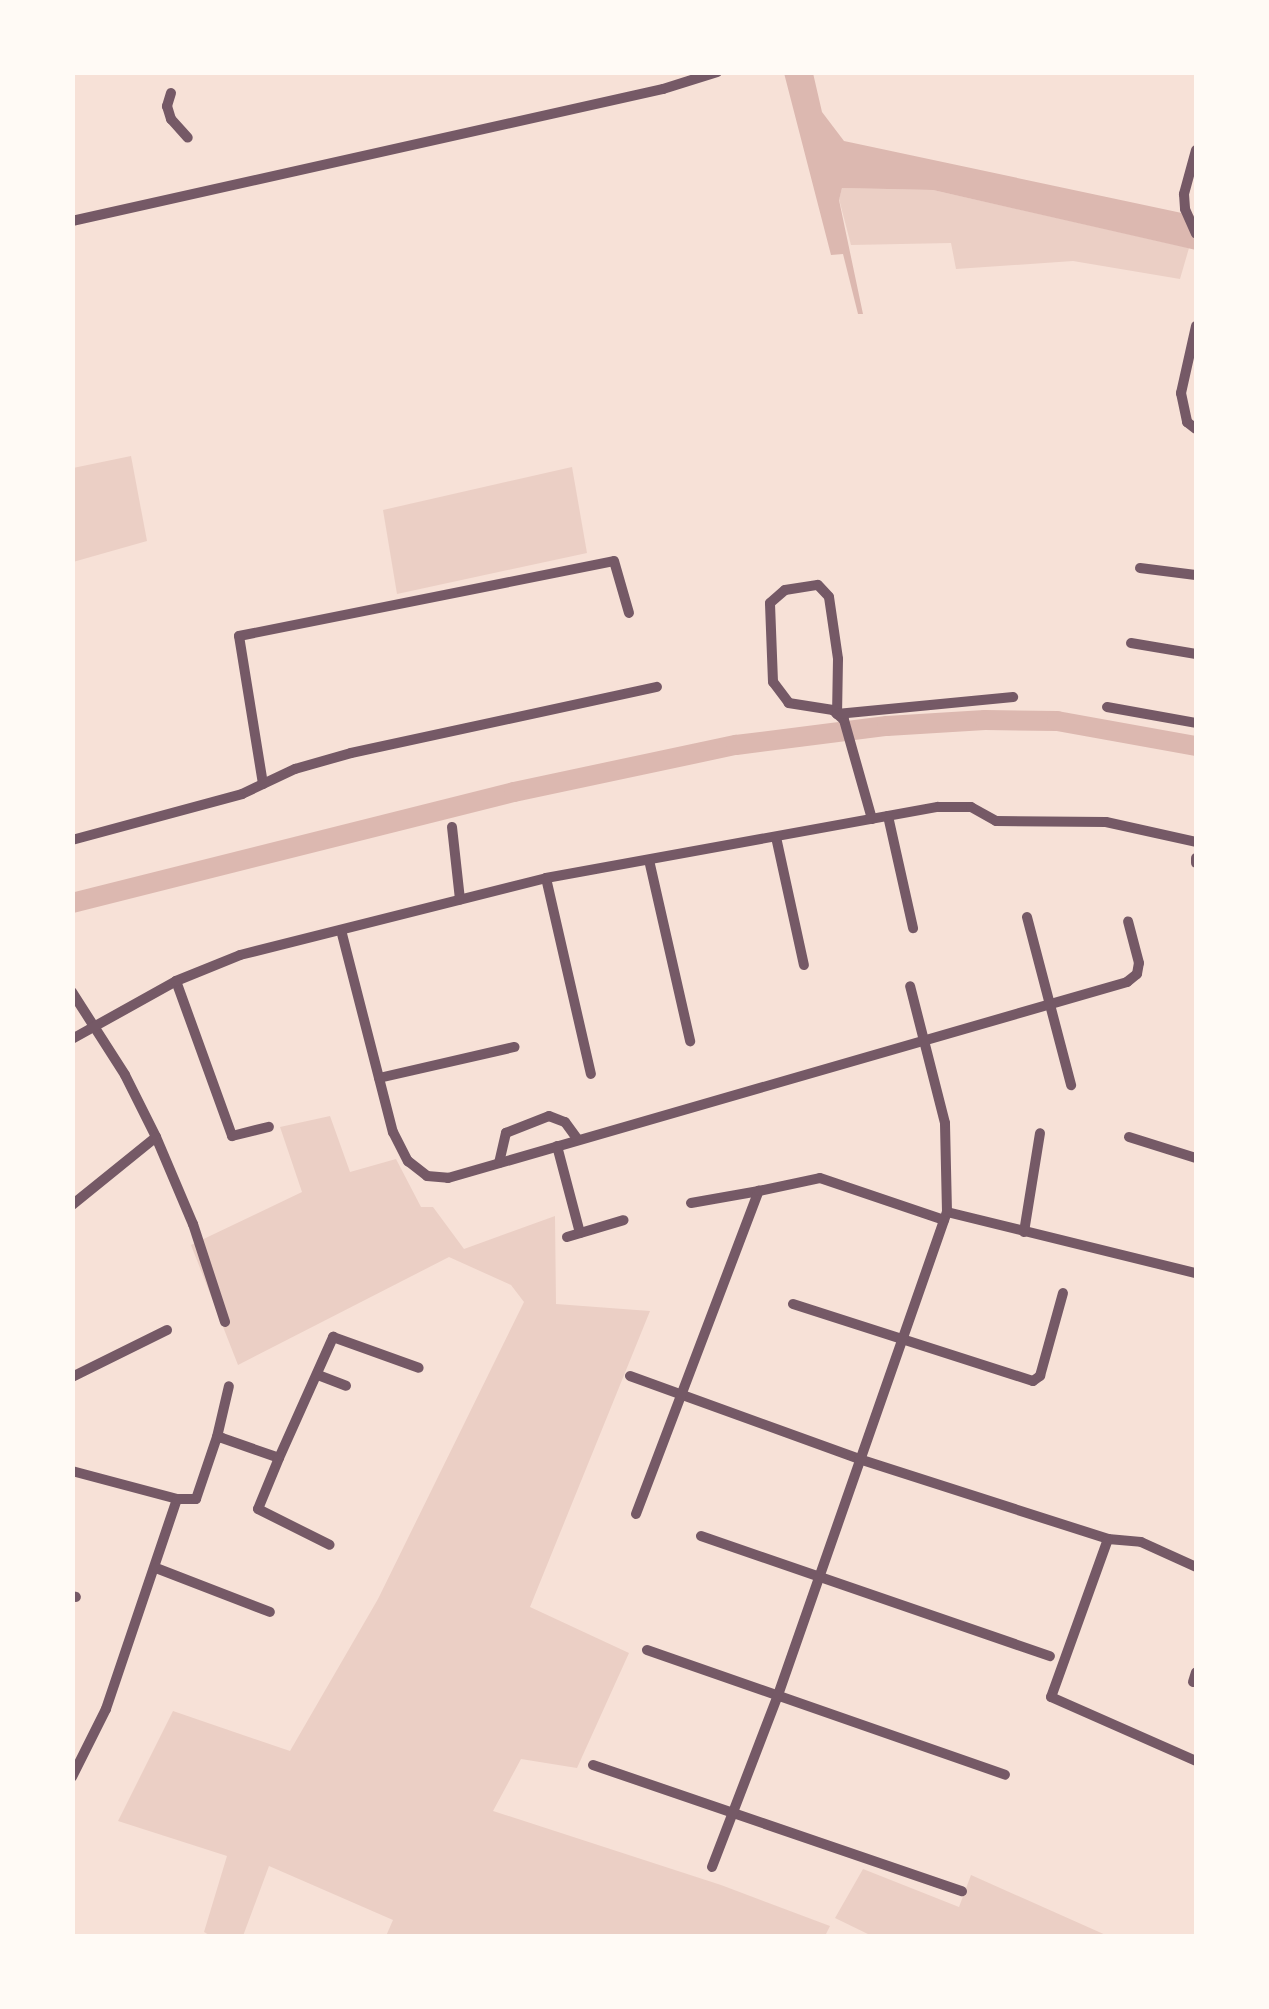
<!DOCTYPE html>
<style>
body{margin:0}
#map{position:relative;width:1269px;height:2009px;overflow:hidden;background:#f7e1d7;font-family:Rubik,sans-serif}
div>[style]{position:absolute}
.green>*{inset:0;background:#ebcfc5}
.water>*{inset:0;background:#dcb8b0}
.canal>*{height:20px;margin:-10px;padding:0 10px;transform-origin:10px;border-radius:10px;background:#dcb8b0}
.minor>*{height:10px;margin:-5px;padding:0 5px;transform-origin:5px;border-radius:5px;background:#755966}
span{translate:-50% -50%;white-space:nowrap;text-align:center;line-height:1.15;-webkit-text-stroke:9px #fffaf5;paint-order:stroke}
.frame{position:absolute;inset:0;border:75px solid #fffaf5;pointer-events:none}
</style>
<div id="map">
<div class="green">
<i style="clip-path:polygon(842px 188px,933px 190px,1189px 248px,1180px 279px,1073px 261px,956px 269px,951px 243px,851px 245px,839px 199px)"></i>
<i style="clip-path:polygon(131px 456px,147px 541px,73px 562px,73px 468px)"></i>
<i style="clip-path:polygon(572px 467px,587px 553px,397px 594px,383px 510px)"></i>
<i style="clip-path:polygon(330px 1116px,350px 1172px,396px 1159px,421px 1207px,433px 1207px,464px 1249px,555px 1216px,556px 1304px,650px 1311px,530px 1607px,629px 1653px,577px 1768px,521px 1759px,493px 1811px,721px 1885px,830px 1926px,825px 1936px,386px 1936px,393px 1920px,269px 1866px,243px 1936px,211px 1936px,204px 1932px,227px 1856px,118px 1821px,173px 1711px,290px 1751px,378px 1599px,524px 1302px,511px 1285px,449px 1257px,238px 1365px,191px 1245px,302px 1192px,280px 1127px)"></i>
<i style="clip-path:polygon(863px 1869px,959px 1907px,971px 1875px,1108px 1936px,872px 1936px,835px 1918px)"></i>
</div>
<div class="water">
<i style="clip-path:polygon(784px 73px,813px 73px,822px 112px,844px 141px,1196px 216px,1196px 250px,933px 190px,842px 188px,839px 200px,863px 314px,858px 314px,843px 254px,831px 255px)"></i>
</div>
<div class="canal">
<i style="left:72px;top:903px;width:456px;rotate:-14.1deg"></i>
<i style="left:514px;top:792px;width:227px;rotate:-12deg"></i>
<i style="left:736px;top:745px;width:152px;rotate:-7.2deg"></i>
<i style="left:887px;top:726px;width:98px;rotate:-3.5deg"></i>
<i style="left:985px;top:720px;width:72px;rotate:0.8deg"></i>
<i style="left:1057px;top:721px;width:141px;rotate:10.2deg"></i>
</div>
<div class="minor">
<i style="left:171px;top:93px;width:14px;rotate:107deg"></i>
<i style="left:167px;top:106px;width:14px;rotate:73deg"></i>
<i style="left:171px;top:119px;width:25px;rotate:48deg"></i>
<i style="left:1196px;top:150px;width:46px;rotate:105.3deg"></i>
<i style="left:1184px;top:194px;width:15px;rotate:86deg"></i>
<i style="left:1185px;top:209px;width:27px;rotate:66deg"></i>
<i style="left:72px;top:221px;width:606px;rotate:-12.59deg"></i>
<i style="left:663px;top:89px;width:57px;rotate:-17.5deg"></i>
<i style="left:1196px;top:326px;width:69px;rotate:102.6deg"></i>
<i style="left:1181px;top:393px;width:30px;rotate:78deg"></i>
<i style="left:1187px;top:422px;width:11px;rotate:38deg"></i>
<i style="left:1140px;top:568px;width:56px;rotate:7.1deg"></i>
<i style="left:1131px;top:643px;width:66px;rotate:9.6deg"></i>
<i style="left:1107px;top:707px;width:90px;rotate:10.2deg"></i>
<i style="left:263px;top:784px;width:150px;rotate:-99.2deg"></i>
<i style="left:239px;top:636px;width:382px;rotate:-11.3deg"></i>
<i style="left:614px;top:561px;width:54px;rotate:73.9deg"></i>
<i style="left:888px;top:816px;width:115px;rotate:77.4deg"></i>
<i style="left:872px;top:819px;width:103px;rotate:-105.8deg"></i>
<i style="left:844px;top:720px;width:15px;rotate:-138deg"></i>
<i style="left:833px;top:710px;width:45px;rotate:-171deg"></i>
<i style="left:789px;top:703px;width:26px;rotate:-127deg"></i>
<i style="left:773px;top:682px;width:79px;rotate:-92.2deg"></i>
<i style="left:770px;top:603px;width:20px;rotate:-41deg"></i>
<i style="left:785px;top:590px;width:33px;rotate:-9deg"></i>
<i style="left:818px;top:585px;width:16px;rotate:47deg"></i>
<i style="left:829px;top:597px;width:63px;rotate:81.7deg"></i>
<i style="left:838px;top:659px;width:55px;rotate:91deg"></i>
<i style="left:837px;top:714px;width:177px;rotate:-5.5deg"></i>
<i style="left:452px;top:827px;width:73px;rotate:83.7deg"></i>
<i style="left:776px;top:837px;width:131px;rotate:77.7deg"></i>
<i style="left:72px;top:840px;width:176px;rotate:-15.1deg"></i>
<i style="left:242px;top:794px;width:59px;rotate:-25.3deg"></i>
<i style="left:295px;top:769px;width:58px;rotate:-15.9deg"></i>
<i style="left:351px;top:753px;width:313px;rotate:-12.2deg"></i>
<i style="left:1196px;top:858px;width:5px;rotate:90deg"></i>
<i style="left:649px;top:860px;width:186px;rotate:77.2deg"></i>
<i style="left:546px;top:878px;width:201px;rotate:77.1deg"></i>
<i style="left:1027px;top:917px;width:174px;rotate:75.3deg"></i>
<i style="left:341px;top:930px;width:209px;rotate:75.6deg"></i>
<i style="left:393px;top:1132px;width:33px;rotate:63deg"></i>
<i style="left:408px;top:1161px;width:24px;rotate:38deg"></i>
<i style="left:427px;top:1176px;width:21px;rotate:5deg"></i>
<i style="left:448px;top:1178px;width:707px;rotate:-16.1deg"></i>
<i style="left:1127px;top:982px;width:13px;rotate:-39deg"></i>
<i style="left:1137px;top:974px;width:11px;rotate:-80deg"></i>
<i style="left:1139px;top:963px;width:43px;rotate:-104.7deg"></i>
<i style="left:176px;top:981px;width:165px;rotate:70.1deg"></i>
<i style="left:232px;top:1136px;width:38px;rotate:-14deg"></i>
<i style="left:72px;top:992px;width:98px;rotate:57.4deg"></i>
<i style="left:125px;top:1075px;width:69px;rotate:63.4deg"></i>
<i style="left:156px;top:1137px;width:95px;rotate:67deg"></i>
<i style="left:193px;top:1224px;width:103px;rotate:71.9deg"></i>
<i style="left:72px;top:1039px;width:119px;rotate:-29.1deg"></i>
<i style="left:176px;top:981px;width:69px;rotate:-22.1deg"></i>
<i style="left:240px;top:955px;width:316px;rotate:-14.1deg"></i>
<i style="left:546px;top:878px;width:398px;rotate:-10.3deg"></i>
<i style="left:938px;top:807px;width:33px"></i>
<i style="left:971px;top:807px;width:29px;rotate:29deg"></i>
<i style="left:996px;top:821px;width:110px;rotate:0.5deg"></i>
<i style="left:1106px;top:822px;width:92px;rotate:12.5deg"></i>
<i style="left:379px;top:1078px;width:139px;rotate:-12.9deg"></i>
<i style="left:1129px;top:1137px;width:70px;rotate:17.4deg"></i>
<i style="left:557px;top:1146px;width:90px;rotate:75.2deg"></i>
<i style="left:499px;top:1163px;width:31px;rotate:-77deg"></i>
<i style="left:506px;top:1133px;width:46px;rotate:-21.6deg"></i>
<i style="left:549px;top:1116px;width:17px;rotate:21deg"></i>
<i style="left:565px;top:1122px;width:22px;rotate:54deg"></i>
<i style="left:691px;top:1203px;width:69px;rotate:-10deg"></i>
<i style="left:72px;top:1205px;width:108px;rotate:-39deg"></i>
<i style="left:947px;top:1212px;width:256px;rotate:13.8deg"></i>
<i style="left:1024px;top:1232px;width:100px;rotate:-80.8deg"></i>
<i style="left:567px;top:1237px;width:59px;rotate:-16.6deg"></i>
<i style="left:793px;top:1304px;width:252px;rotate:17.8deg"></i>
<i style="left:1033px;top:1381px;width:9px;rotate:-36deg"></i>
<i style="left:1040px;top:1376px;width:86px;rotate:-74.5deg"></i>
<i style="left:318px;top:1375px;width:30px;rotate:21deg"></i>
<i style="left:630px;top:1376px;width:244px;rotate:19.9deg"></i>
<i style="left:859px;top:1459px;width:262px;rotate:17.8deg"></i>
<i style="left:1108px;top:1539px;width:33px;rotate:5deg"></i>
<i style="left:1141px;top:1542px;width:60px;rotate:24.4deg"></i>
<i style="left:72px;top:1377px;width:106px;rotate:-26.3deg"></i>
<i style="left:217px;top:1437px;width:52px;rotate:-76.8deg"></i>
<i style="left:279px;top:1458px;width:133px;rotate:-65.9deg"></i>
<i style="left:333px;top:1337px;width:91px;rotate:19.8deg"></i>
<i style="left:72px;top:1471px;width:109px;rotate:14.9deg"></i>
<i style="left:177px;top:1499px;width:222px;rotate:108.7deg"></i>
<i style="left:106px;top:1709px;width:76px;rotate:116.6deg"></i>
<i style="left:177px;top:1499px;width:19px"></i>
<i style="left:196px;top:1499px;width:65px;rotate:-71.3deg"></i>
<i style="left:217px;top:1437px;width:5px;rotate:11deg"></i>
<i style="left:222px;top:1438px;width:60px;rotate:19.3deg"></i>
<i style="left:279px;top:1458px;width:55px;rotate:112.4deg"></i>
<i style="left:258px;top:1509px;width:80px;rotate:26.6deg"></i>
<i style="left:636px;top:1514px;width:346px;rotate:-69.2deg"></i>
<i style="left:759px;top:1191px;width:62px;rotate:-12deg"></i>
<i style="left:820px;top:1178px;width:131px;rotate:18.7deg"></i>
<i style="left:701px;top:1536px;width:369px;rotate:19deg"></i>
<i style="left:1108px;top:1539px;width:168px;rotate:109.8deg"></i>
<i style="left:1051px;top:1697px;width:158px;rotate:23.8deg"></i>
<i style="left:156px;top:1568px;width:122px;rotate:21.1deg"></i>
<i style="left:72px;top:1596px;width:4px;rotate:14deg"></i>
<i style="left:647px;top:1650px;width:379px;rotate:19.2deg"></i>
<i style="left:1193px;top:1682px;width:10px;rotate:-73deg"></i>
<i style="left:593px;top:1765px;width:390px;rotate:18.9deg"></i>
<i style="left:712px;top:1867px;width:184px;rotate:-69deg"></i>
<i style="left:778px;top:1695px;width:512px;rotate:-70.72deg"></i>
<i style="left:947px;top:1212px;width:89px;rotate:-91.3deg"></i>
<i style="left:945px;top:1123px;width:141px;rotate:-104.3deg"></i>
</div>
<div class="frame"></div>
</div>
